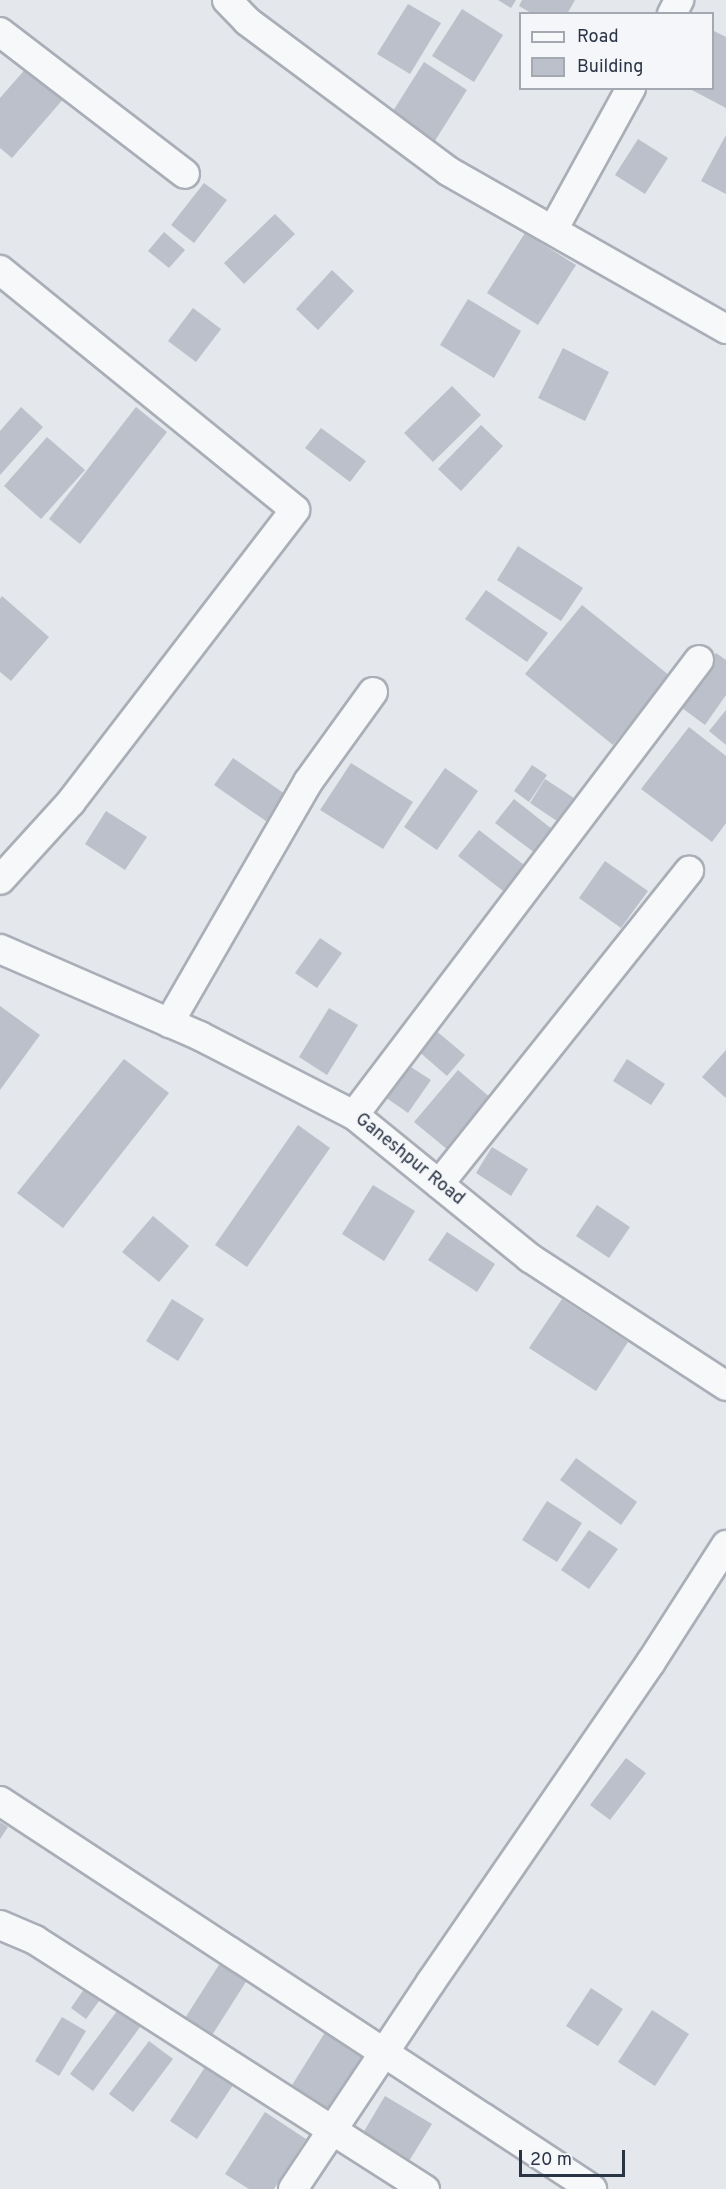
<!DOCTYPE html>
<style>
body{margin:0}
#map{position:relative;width:726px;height:2189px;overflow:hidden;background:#e4e7ec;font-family:Overpass,sans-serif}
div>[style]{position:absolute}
.building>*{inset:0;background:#bbc0ca}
.roads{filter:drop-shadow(2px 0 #a9aeb7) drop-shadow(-2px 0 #a9aeb7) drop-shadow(0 2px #a9aeb7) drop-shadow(0 -2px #a9aeb7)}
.street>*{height:28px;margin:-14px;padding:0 14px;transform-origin:14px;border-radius:14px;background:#f7f8fa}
span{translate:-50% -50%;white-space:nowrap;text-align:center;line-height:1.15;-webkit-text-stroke:4.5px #f4f6f9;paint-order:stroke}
.street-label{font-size:18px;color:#2b3445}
.legend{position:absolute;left:519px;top:12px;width:195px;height:78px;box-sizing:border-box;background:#f4f6f9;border:2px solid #a4a8b1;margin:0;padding:8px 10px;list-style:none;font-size:18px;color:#2b3445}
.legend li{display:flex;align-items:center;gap:12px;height:30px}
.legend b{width:30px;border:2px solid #a4a8b1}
.scale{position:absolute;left:519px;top:2150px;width:106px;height:27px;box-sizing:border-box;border:3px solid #2b3445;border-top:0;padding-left:8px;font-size:18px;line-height:21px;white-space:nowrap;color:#2b3445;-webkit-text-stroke:4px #f4f6f9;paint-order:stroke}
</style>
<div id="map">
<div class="building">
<i style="clip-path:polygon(498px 0,516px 0,511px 8px)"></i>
<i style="clip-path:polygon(522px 0,575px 0,567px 14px,533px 14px,519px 6px)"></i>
<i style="clip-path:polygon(408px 4px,441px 23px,410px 74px,377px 54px)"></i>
<i style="clip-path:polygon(462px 9px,503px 35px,474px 82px,432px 56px)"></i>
<i style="clip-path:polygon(712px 30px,726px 37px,726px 108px,688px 88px,712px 88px)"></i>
<i style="clip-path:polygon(424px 62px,467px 90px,431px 147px,388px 119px)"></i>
<i style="clip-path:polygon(28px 66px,65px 97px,12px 158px,0 148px,0 98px)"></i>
<i style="clip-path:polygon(726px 135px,726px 194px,701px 181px)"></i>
<i style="clip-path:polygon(638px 139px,668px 158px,645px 194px,615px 175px)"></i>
<i style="clip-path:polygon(204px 183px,227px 200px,194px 243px,171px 225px)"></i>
<i style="clip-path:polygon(275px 214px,295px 234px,244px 284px,224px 263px)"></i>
<i style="clip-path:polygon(164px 232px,185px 250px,169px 268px,148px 251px)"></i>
<i style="clip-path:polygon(525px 233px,576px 265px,538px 325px,487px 293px)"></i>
<i style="clip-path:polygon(332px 270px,354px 291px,318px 330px,296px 309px)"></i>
<i style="clip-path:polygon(468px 299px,521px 331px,494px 378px,440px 345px)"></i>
<i style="clip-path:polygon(193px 308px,221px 329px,196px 362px,168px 341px)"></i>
<i style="clip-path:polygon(563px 348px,609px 372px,585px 421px,538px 398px)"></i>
<i style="clip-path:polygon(452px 386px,481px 415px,433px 462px,404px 433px)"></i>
<i style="clip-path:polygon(21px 407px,43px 427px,0 475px,0 431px)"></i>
<i style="clip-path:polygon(136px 407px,167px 432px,80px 544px,49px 519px)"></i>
<i style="clip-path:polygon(481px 425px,503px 446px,461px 491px,438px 469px)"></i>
<i style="clip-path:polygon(321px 428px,366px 461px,350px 482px,305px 448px)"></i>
<i style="clip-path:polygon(47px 437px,85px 470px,41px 519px,4px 486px)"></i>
<i style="clip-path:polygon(518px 546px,583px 588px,561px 621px,497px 580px)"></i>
<i style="clip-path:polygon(486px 590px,548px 633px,527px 662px,465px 619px)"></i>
<i style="clip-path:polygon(2px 596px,49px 637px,11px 681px,0 672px,0 599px)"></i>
<i style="clip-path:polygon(582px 605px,670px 676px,613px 745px,525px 674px)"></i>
<i style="clip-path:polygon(716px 653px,726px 660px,726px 695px,705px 725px,678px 705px)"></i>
<i style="clip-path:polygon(726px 710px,726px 745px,709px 731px)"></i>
<i style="clip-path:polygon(689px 727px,726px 756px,726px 823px,712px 842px,641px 789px)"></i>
<i style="clip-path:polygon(233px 758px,295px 801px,276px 828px,214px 785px)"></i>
<i style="clip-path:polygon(351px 763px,413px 802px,383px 849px,320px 810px)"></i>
<i style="clip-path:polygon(532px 765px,547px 775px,529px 802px,514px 791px)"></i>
<i style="clip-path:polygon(445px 768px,478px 791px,437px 850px,404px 827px)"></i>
<i style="clip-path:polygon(545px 779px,580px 802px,563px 825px,530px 803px)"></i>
<i style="clip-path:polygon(514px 799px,557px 833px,539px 856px,495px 823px)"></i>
<i style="clip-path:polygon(106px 811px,147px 837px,125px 870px,85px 844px)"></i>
<i style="clip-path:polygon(479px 830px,532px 871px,511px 897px,458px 856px)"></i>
<i style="clip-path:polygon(605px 861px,648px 891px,621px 928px,579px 898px)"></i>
<i style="clip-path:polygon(320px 938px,342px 953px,317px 988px,295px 973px)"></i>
<i style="clip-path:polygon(0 1006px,40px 1035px,0 1090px)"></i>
<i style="clip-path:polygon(329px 1008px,358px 1025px,327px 1075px,299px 1057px)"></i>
<i style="clip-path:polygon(434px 1029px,465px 1055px,447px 1076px,416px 1049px)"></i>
<i style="clip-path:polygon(726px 1050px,726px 1098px,702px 1077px)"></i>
<i style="clip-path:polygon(124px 1059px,169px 1093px,63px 1228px,17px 1193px)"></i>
<i style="clip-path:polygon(627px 1059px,665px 1084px,651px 1105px,613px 1081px)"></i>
<i style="clip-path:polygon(400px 1060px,431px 1080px,408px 1113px,378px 1092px)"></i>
<i style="clip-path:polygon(458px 1070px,492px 1099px,448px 1150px,414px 1122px)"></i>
<i style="clip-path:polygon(298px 1125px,330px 1148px,247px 1267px,215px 1245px)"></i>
<i style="clip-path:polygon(492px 1147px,528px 1169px,511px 1196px,476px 1173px)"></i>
<i style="clip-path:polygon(373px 1185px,415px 1211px,384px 1261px,342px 1234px)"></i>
<i style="clip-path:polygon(597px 1205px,630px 1227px,609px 1258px,576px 1236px)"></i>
<i style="clip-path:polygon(153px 1216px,189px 1246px,159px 1282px,122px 1252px)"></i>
<i style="clip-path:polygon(447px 1232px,495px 1264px,477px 1292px,428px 1260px)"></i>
<i style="clip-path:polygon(172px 1299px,204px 1319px,178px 1361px,146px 1341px)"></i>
<i style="clip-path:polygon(562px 1299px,628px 1342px,596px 1391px,529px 1348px)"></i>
<i style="clip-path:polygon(576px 1458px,637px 1502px,621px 1525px,560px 1480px)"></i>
<i style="clip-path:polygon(547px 1501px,582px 1523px,557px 1562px,522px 1540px)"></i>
<i style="clip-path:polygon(589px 1530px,618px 1549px,589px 1589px,561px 1570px)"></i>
<i style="clip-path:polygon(626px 1758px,646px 1773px,610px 1820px,590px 1805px)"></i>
<i style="clip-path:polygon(0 1822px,8px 1827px,0 1839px)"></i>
<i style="clip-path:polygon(224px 1957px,251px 1974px,207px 2043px,180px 2026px)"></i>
<i style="clip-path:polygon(91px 1979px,107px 1990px,86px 2019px,71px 2008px)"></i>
<i style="clip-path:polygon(591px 1988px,623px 2009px,598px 2046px,566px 2026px)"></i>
<i style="clip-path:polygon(120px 2007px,143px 2023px,93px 2091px,70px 2074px)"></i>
<i style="clip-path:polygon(652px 2010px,689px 2034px,655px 2086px,618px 2062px)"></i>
<i style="clip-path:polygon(62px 2017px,86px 2031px,59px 2076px,35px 2061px)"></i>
<i style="clip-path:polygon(329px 2026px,373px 2054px,333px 2117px,289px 2090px)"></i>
<i style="clip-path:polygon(149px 2041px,173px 2059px,133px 2112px,109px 2094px)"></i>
<i style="clip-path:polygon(207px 2064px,235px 2082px,197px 2139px,170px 2121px)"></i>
<i style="clip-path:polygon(385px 2096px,432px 2124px,409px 2161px,363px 2133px)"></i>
<i style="clip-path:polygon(265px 2112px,306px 2139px,274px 2189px,249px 2189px,225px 2174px)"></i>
</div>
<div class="roads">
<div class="street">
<i style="left:227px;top:0;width:29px;rotate:46deg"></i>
<i style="left:247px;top:21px;width:251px;rotate:36.7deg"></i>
<i style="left:448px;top:171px;width:320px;rotate:29.6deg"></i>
<i style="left:672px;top:14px;width:16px;rotate:-63deg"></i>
<i style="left:0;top:32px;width:233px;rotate:37.5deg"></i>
<i style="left:553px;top:230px;width:162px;rotate:-61.2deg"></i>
<i style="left:0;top:270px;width:380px;rotate:39.1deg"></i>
<i style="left:295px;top:510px;width:368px;rotate:127.5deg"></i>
<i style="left:71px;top:802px;width:105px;rotate:132.3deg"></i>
<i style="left:0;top:949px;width:218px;rotate:23.5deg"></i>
<i style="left:200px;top:1036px;width:173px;rotate:27.2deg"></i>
<i style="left:354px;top:1115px;width:227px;rotate:39.1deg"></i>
<i style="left:530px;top:1258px;width:234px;rotate:33.1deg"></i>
<i style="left:169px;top:1023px;width:278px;rotate:-60deg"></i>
<i style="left:308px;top:782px;width:111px;rotate:-54.2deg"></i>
<i style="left:354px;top:1115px;width:571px;rotate:-52.83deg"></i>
<i style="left:439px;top:1184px;width:401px;rotate:-51.4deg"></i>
<i style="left:0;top:1801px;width:708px;rotate:33.24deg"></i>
<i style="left:0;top:1925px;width:38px;rotate:23deg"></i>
<i style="left:35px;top:1940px;width:463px;rotate:32.6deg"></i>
<i style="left:293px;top:2189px;width:249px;rotate:-56.3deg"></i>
<i style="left:431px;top:1982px;width:388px;rotate:-55.5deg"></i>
<i style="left:651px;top:1662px;width:139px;rotate:-57.3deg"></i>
</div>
</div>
<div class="street-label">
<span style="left:409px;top:1160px;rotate:39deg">Ganeshpur Road</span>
</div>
<ul class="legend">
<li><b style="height:8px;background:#f7f8fa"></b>Road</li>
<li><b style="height:16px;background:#bbc0ca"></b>Building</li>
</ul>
<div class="scale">20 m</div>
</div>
